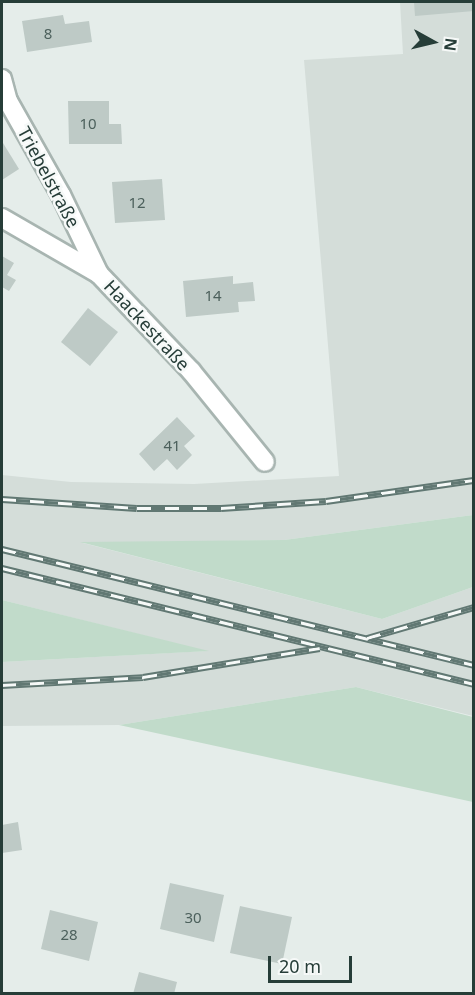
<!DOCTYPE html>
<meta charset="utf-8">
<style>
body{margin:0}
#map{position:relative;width:475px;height:995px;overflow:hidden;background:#e5edea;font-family:"Noto Sans",sans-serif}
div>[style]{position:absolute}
.built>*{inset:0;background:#d4ddd9}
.green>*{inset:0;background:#c1dbca}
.building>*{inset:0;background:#becac6}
.roads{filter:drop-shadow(2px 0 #a8b5b1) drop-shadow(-2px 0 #a8b5b1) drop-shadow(0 2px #a8b5b1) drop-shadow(0 -2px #a8b5b1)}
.street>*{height:18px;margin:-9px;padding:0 9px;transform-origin:9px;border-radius:9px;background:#fff}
.rail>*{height:7px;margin-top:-3.5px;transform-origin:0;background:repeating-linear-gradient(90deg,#f6f9f8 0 14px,#617873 0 28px);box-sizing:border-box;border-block:2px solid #617873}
span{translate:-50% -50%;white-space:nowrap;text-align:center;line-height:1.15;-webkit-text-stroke:5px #f6f9f8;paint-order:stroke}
.number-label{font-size:15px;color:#4c605c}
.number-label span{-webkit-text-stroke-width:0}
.street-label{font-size:18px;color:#263d38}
.frame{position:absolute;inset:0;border:3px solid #263d38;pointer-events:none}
.north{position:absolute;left:403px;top:12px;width:60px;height:60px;-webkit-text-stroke:4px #f6f9f8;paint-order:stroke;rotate:98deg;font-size:16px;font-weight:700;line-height:24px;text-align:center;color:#263d38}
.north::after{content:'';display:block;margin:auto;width:21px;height:27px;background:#263d38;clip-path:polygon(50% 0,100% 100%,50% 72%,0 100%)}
.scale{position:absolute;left:268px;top:956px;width:84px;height:27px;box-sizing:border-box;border:3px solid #263d38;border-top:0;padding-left:8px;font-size:18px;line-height:21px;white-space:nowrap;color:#263d38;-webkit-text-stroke:4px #f6f9f8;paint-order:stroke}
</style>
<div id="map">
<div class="built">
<i style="clip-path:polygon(400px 2px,473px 2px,473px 515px,284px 540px,83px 543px,382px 619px,473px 587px,473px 716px,356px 687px,119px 725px,2px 726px,2px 662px,206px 651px,2px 600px,2px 475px,71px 482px,194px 484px,339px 476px,304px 60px,403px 54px)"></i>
</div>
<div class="green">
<i style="clip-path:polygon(473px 515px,473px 587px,382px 619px,80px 542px,284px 540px)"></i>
<i style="clip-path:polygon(2px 600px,209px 651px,2px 662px)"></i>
<i style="clip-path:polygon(356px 687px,473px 717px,473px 802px,119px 725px)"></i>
</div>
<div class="building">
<i style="clip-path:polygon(414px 2px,474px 2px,474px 11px,415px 16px)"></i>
<i style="clip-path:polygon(63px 15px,65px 24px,89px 21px,92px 42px,27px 52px,22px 21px)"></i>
<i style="clip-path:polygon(68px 101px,109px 101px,109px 124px,121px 124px,122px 144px,69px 144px)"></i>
<i style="clip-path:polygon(3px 143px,19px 169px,2px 180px,2px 144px)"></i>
<i style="clip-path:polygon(162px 179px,165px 220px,115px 223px,112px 182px)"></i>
<i style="clip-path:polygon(2px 256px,14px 263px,7px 275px,16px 280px,9px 291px,2px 287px)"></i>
<i style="clip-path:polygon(233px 276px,233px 284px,253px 282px,255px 301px,238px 302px,239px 312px,186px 317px,183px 281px)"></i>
<i style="clip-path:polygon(88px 308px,118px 332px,90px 366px,61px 342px)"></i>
<i style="clip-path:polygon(177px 417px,195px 436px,184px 446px,192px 455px,177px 470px,167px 459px,154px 471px,139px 454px)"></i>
<i style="clip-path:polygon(18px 822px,22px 850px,2px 853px,2px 825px)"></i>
<i style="clip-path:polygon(170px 883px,224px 895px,214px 942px,160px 929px)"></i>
<i style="clip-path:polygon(240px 906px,292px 917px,282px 964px,230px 953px)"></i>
<i style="clip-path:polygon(50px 910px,98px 922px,89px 961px,41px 949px)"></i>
<i style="clip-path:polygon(139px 972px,177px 982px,174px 994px,133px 994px)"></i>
</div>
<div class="roads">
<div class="street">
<i style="left:2px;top:79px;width:23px;rotate:75deg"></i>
<i style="left:8px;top:101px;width:108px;rotate:60.6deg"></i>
<i style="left:61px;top:195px;width:88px;rotate:64.3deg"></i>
<i style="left:2px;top:218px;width:112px;rotate:30deg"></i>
<i style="left:99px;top:274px;width:134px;rotate:46.5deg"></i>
<i style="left:191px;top:371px;width:117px;rotate:50.9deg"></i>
</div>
</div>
<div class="rail">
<i style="left:2px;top:499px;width:135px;rotate:3.8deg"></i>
<i style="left:137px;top:508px;width:84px"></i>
<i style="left:221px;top:508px;width:105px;rotate:-3.8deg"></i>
<i style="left:326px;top:501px;width:149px;rotate:-8.1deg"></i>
<i style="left:2px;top:549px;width:486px;rotate:13.8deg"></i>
<i style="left:2px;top:568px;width:486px;rotate:13.8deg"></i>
<i style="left:367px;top:638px;width:111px;rotate:-16.2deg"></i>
<i style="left:2px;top:685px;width:141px;rotate:-3.2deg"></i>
<i style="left:143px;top:677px;width:179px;rotate:-9.3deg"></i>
</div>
<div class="number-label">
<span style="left:48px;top:34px">8</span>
<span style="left:88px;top:124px">10</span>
<span style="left:137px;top:203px">12</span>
<span style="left:213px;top:296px">14</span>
<span style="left:172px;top:446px">41</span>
<span style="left:193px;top:918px">30</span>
<span style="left:69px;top:935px">28</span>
</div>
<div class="street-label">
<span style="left:49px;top:177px;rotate:62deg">Triebelstraße</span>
<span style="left:147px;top:325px;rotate:47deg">Haackestraße</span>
</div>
<div class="frame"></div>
<div class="north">N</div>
<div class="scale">20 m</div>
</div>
